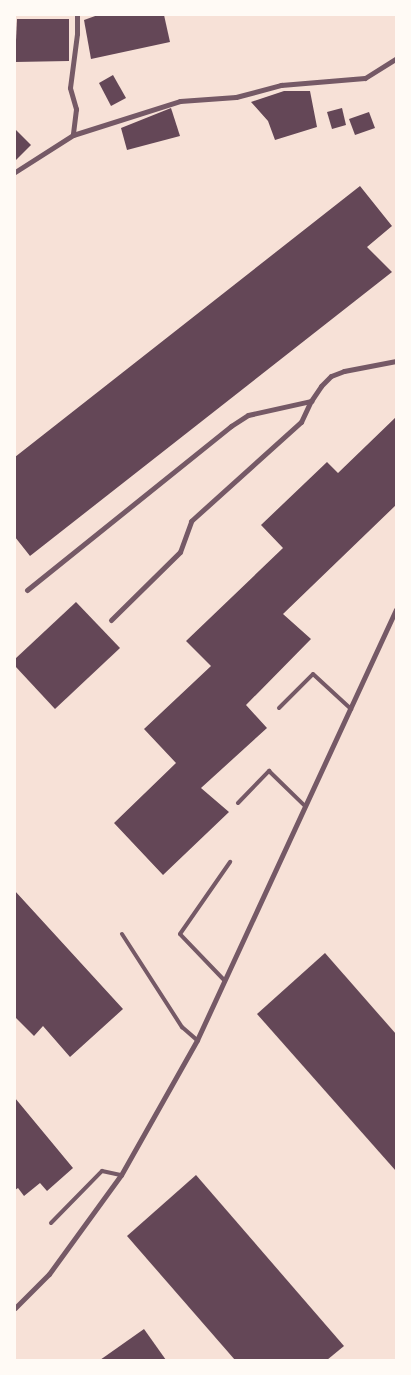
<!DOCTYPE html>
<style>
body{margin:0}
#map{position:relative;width:411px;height:1375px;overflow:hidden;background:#f7e1d7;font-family:Mulish,sans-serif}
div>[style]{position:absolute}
.building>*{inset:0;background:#644757}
.service>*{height:4px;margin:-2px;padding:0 2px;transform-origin:2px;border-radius:2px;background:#755966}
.pedestrian>*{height:4.5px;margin:-2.25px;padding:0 2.25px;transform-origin:2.25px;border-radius:2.25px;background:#755966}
.minor>*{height:5px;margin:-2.5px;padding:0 2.5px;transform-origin:2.5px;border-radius:2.5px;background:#755966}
span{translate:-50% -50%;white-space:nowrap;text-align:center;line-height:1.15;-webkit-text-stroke:4px #fffaf5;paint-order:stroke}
.frame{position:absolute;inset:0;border:16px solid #fffaf5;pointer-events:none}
</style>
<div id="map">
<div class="building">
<i style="clip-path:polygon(98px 15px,164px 15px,170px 42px,91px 59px,84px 20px)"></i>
<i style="clip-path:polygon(17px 19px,69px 19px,69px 61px,15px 62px)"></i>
<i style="clip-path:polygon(113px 75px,126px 98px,111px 106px,99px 83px)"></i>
<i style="clip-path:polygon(284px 91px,310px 91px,317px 127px,275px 140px,268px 121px,251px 102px)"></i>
<i style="clip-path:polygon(171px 108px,180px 136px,127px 150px,121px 128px)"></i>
<i style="clip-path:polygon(342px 108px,346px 125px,332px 129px,327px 112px)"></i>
<i style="clip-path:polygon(369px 112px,375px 128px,355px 135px,349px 119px)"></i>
<i style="clip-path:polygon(15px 129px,31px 145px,15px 161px)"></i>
<i style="clip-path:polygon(360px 186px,392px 226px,367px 247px,392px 272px,30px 556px,15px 537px,15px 457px)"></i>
<i style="clip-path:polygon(396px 417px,396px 505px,283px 614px,311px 639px,246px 705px,267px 728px,201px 788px,229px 812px,163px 875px,114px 823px,176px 763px,144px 729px,211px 666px,186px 641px,283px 548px,261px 525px,327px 462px,338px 473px)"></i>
<i style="clip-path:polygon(76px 602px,120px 648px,55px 709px,15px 666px,15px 659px)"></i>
<i style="clip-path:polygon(15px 891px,123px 1009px,70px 1057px,43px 1026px,34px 1036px,15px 1017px)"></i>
<i style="clip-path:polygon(325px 953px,396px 1034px,396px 1171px,257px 1014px)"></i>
<i style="clip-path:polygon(15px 1098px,73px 1168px,47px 1191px,40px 1183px,24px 1196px,18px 1188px,15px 1190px)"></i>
<i style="clip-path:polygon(196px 1175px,344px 1346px,327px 1360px,235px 1360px,127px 1236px)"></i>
<i style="clip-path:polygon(144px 1329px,166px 1360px,100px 1360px)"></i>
</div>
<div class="service">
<i style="left:279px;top:708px;width:48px;rotate:-45deg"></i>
<i style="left:313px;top:674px;width:52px;rotate:42.6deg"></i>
<i style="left:238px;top:803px;width:45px;rotate:-45.9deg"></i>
<i style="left:269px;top:771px;width:50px;rotate:44.2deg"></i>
<i style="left:122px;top:934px;width:111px;rotate:57.2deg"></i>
<i style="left:182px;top:1027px;width:20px;rotate:41deg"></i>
<i style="left:225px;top:981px;width:65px;rotate:-133.8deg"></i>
<i style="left:180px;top:934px;width:88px;rotate:-55.2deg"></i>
<i style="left:51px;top:1223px;width:73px;rotate:-45.6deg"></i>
<i style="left:102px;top:1171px;width:19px;rotate:12deg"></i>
</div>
<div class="pedestrian">
<i style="left:70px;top:88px;width:54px;rotate:-82.6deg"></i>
<i style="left:77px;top:34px;width:19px;rotate:-90deg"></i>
</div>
<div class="minor">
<i style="left:70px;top:88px;width:22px;rotate:74deg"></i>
<i style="left:76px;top:109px;width:26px;rotate:97deg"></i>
<i style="left:15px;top:172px;width:69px;rotate:-32.5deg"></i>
<i style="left:73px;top:135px;width:112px;rotate:-17.6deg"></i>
<i style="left:180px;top:101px;width:56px;rotate:-4.1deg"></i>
<i style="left:236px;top:97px;width:47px;rotate:-14.9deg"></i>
<i style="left:281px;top:85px;width:84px;rotate:-4.8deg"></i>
<i style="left:365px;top:78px;width:36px;rotate:-32deg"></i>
<i style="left:27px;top:590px;width:262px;rotate:-38.8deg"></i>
<i style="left:231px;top:426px;width:20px;rotate:-33deg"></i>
<i style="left:248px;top:415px;width:65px;rotate:-12.5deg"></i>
<i style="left:111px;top:620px;width:97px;rotate:-44.6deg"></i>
<i style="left:180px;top:552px;width:33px;rotate:-70deg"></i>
<i style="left:191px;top:521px;width:148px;rotate:-42deg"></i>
<i style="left:301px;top:422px;width:23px;rotate:-65deg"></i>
<i style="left:311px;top:401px;width:18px;rotate:-56deg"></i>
<i style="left:321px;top:386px;width:14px;rotate:-45deg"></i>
<i style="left:331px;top:376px;width:14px;rotate:-21deg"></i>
<i style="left:344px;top:371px;width:53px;rotate:-10.9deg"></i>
<i style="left:15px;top:1308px;width:48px;rotate:-45deg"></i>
<i style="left:49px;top:1274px;width:122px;rotate:-54deg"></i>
<i style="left:121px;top:1175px;width:155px;rotate:-60.6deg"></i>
<i style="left:197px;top:1040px;width:474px;rotate:-65.2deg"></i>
</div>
<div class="frame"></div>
</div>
